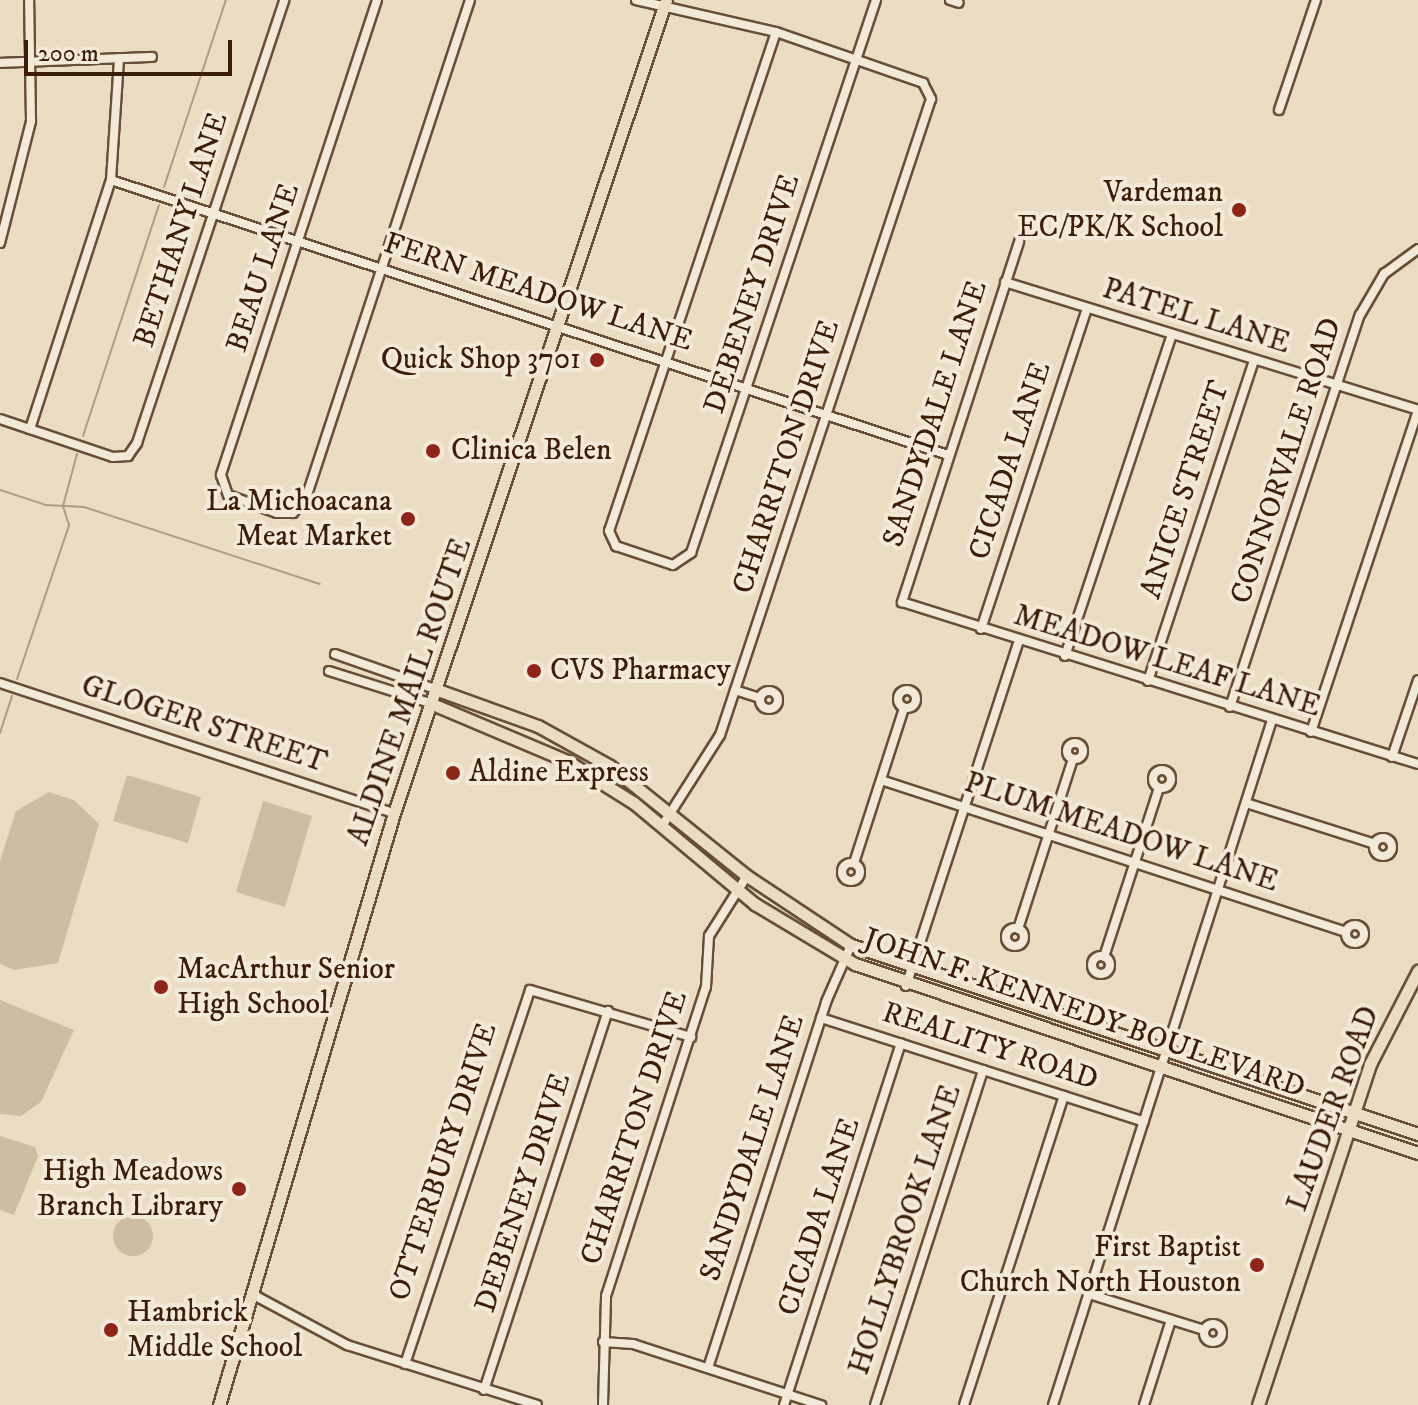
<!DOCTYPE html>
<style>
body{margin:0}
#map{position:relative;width:1418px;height:1405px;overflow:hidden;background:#ebddc3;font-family:"IM FELL DW Pica",serif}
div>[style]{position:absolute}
.green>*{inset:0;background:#cdbda3}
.round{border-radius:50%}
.stream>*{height:2px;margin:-1px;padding:0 1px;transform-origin:1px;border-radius:1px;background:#b09c83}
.roads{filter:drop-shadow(2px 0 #684e36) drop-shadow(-2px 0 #684e36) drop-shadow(0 2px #684e36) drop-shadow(0 -2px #684e36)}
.minor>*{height:8px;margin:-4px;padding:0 4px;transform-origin:4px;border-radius:4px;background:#f2e9d8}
.minor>.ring{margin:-4px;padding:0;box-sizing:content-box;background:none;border:8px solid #f2e9d8;border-radius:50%}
.major>*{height:11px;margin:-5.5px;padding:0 5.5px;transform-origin:5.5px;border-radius:5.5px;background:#ebddc3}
.dots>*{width:22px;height:22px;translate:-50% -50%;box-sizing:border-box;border:4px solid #f2e9d8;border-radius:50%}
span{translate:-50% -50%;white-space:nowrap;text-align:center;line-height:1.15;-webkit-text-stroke:8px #f2e9d8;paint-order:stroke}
.poi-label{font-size:30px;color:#3c1e07}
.right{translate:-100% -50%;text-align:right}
.left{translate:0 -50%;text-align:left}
.street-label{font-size:30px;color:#3c1e07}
.scale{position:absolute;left:24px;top:40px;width:208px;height:36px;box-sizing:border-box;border:4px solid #3c1e07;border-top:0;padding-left:10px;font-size:24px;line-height:28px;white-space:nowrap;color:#3c1e07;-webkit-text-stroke:6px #f2e9d8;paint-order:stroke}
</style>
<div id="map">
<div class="green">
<i style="clip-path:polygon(127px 775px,201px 797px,188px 843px,113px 821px)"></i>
<i style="clip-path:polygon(49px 792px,74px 800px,99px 824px,58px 963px,14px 970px,0 964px,0 861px,16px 811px)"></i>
<i style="clip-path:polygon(263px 801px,312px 816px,285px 907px,236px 892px)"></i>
<i style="clip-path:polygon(0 1000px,74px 1030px,41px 1102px,21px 1116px,0 1114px)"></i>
<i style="clip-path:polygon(0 1136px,35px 1147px,38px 1156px,14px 1215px,0 1210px)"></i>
<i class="round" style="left:113px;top:1216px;width:40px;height:40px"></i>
</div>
<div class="stream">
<i style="left:164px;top:187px;width:197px;rotate:-71.7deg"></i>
<i style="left:83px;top:436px;width:243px;rotate:-71.8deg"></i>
<i style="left:0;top:490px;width:48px;rotate:18.1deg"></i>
<i style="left:46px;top:505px;width:38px;rotate:3deg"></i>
<i style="left:84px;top:507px;width:248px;rotate:18.1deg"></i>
<i style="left:17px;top:679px;width:163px;rotate:-71.3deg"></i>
<i style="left:69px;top:525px;width:20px;rotate:-108deg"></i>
<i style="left:63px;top:506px;width:54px;rotate:-74.9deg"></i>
<i style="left:0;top:733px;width:39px;rotate:-72deg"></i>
</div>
<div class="roads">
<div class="minor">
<i style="left:377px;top:0;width:500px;rotate:108.2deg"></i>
<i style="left:221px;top:475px;width:21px;rotate:71deg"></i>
<i style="left:228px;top:495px;width:52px;rotate:20.2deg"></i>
<i style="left:277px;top:513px;width:16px"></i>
<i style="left:293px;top:513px;width:20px;rotate:-49deg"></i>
<i style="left:306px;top:498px;width:524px;rotate:-71.77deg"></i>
<i style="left:636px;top:0;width:144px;rotate:12.9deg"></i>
<i style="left:776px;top:32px;width:156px;rotate:19.1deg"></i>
<i style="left:923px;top:83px;width:18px;rotate:63deg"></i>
<i style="left:931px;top:99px;width:670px;rotate:108.35deg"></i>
<i style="left:720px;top:735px;width:108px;rotate:122.5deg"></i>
<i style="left:950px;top:0;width:9px;rotate:18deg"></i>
<i style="left:776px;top:32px;width:526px;rotate:108.5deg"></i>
<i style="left:609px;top:531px;width:17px;rotate:65deg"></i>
<i style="left:616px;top:546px;width:60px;rotate:18.4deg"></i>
<i style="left:673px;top:565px;width:22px;rotate:-34deg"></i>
<i style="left:691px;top:553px;width:583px;rotate:-71.5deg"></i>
<i style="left:0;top:63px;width:152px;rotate:-2.3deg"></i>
<i style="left:1279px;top:110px;width:116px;rotate:-71.4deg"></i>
<i style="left:111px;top:180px;width:881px;rotate:18.19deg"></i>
<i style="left:1019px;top:242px;width:379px;rotate:108deg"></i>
<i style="left:902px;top:602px;width:541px;rotate:17.43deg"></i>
<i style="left:0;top:243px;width:126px;rotate:-75.7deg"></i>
<i style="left:31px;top:121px;width:121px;rotate:-90.9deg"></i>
<i style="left:1005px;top:282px;width:432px;rotate:17.2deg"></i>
<i style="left:0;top:419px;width:119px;rotate:18.6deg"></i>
<i style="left:113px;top:457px;width:15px;rotate:-4deg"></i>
<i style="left:128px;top:456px;width:16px;rotate:-55deg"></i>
<i style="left:137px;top:443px;width:467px;rotate:-71.6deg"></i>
<i style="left:30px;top:429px;width:262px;rotate:-72deg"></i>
<i style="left:111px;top:180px;width:122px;rotate:-86.2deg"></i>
<i style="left:981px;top:629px;width:338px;rotate:-71.7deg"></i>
<i style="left:335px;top:654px;width:106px;rotate:19.3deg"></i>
<i style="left:1065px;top:656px;width:339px;rotate:-71.6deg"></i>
<i style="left:329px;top:671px;width:106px;rotate:17.6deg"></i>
<i style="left:1148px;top:681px;width:338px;rotate:-71.7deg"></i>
<i style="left:0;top:683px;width:415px;rotate:18.3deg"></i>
<i style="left:735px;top:690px;width:26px;rotate:18deg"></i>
<i class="ring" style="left:898px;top:690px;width:10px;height:10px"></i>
<i class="ring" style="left:760px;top:691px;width:10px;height:10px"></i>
<i style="left:1230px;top:707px;width:413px;rotate:-71.7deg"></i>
<i style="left:1360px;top:315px;width:48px;rotate:-59.7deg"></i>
<i style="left:1384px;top:274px;width:42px;rotate:-36.3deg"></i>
<i style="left:1311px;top:732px;width:338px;rotate:-71.6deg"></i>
<i class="ring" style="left:1067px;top:743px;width:8px;height:8px"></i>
<i style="left:1392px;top:757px;width:81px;rotate:-71.3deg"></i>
<i class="ring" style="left:1153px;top:770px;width:10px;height:10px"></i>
<i style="left:881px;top:780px;width:489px;rotate:18.1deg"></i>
<i style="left:1246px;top:803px;width:135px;rotate:17.6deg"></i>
<i class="ring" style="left:1374px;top:838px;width:10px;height:10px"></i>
<i class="ring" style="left:842px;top:863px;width:10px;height:10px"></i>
<i style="left:854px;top:863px;width:163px;rotate:-72.1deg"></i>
<i class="ring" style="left:1346px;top:925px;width:10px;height:10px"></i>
<i class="ring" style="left:1006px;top:928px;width:10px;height:10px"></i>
<i style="left:1018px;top:929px;width:179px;rotate:-72.1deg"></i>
<i class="ring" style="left:1092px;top:956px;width:10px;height:10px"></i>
<i style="left:1104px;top:957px;width:178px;rotate:-72deg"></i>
<i style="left:906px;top:986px;width:363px;rotate:-71.9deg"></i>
<i style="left:821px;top:1018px;width:339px;rotate:17.8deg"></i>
<i style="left:252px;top:1294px;width:108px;rotate:28.2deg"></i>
<i style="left:347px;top:1345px;width:199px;rotate:17.5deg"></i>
<i style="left:1089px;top:1294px;width:121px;rotate:17.4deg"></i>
<i class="ring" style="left:1204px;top:1324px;width:10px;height:10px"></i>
<i style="left:603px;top:1342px;width:30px;rotate:4deg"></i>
<i style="left:633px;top:1344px;width:198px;rotate:18deg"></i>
<i style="left:405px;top:1364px;width:394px;rotate:-71.5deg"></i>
<i style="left:530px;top:990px;width:168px;rotate:16.3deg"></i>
<i style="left:708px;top:1368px;width:385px;rotate:-72.1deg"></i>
<i style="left:826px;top:1002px;width:62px;rotate:-66.3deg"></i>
<i style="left:484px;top:1390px;width:399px;rotate:-71.9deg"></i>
<i style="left:603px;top:1405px;width:109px;rotate:-88.4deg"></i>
<i style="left:606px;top:1296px;width:325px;rotate:-72.1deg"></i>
<i style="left:706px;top:987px;width:51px;rotate:-86.6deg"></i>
<i style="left:709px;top:936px;width:71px;rotate:-57.7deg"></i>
<i style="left:784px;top:1405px;width:380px;rotate:-72.1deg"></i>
<i style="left:875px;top:1405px;width:352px;rotate:-72.1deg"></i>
<i style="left:964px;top:1405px;width:325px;rotate:-72.1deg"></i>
<i style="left:1053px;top:1405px;width:719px;rotate:-72.27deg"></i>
<i style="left:1144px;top:1405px;width:89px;rotate:-72.4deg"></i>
</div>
<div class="major">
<i style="left:435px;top:689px;width:109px;rotate:19.8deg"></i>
<i style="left:538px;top:726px;width:82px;rotate:29.1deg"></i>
<i style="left:610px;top:766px;width:176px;rotate:38.8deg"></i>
<i style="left:747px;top:876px;width:125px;rotate:33.6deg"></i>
<i style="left:851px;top:945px;width:598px;rotate:18.43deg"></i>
<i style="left:430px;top:703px;width:149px;rotate:22.9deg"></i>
<i style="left:567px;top:761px;width:79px;rotate:32.1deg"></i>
<i style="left:634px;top:803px;width:158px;rotate:39.9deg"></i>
<i style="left:755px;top:904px;width:117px;rotate:31deg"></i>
<i style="left:855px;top:964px;width:594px;rotate:18.56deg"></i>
<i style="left:219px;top:1405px;width:617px;rotate:-73.53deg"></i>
<i style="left:394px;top:813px;width:857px;rotate:-71.5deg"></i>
<i style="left:1258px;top:1405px;width:359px;rotate:-71.8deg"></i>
<i style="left:1370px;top:1064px;width:105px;rotate:-62.7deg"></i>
</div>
</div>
<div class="dots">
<i style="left:1239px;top:210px;background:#8f2418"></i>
<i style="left:597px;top:360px;background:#8f2418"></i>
<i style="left:433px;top:451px;background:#8f2418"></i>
<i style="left:408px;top:519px;background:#8f2418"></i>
<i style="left:534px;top:671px;background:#8f2418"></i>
<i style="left:453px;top:773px;background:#8f2418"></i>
<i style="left:161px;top:987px;background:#8f2418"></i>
<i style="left:239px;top:1189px;background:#8f2418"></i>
<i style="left:1257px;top:1265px;background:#8f2418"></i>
<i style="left:111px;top:1330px;background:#8f2418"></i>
</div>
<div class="poi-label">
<span class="right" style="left:1223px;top:210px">Vardeman<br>EC/PK/K School</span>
<span class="right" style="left:581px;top:360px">Quick Shop 3701</span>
<span class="left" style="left:451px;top:451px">Clinica Belen</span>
<span class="right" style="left:392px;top:519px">La Michoacana<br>Meat Market</span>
<span class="left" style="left:550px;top:671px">CVS Pharmacy</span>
<span class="left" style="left:469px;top:773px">Aldine Express</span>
<span class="left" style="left:177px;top:987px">MacArthur Senior<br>High School</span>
<span class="right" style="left:223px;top:1189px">High Meadows<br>Branch Library</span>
<span class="right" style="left:1241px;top:1265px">First Baptist<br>Church North Houston</span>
<span class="left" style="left:127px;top:1330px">Hambrick<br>Middle School</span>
</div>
<div class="street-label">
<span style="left:182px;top:230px;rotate:-72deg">BETHANY LANE</span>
<span style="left:264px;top:268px;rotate:-72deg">BEAU LANE</span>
<span style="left:538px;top:293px;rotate:18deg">FERN MEADOW LANE</span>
<span style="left:753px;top:294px;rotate:-72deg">DEBENEY DRIVE</span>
<span style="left:1196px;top:317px;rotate:17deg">PATEL LANE</span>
<span style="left:936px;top:414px;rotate:-72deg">SANDYDALE LANE</span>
<span style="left:787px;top:457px;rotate:-72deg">CHARRITON DRIVE</span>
<span style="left:1011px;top:461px;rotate:-72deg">CICADA LANE</span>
<span style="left:1287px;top:461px;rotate:-72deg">CONNORVALE ROAD</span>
<span style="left:1186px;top:490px;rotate:-72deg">ANICE STREET</span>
<span style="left:1167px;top:662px;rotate:17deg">MEADOW LEAF LANE</span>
<span style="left:411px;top:692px;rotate:-71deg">ALDINE MAIL ROUTE</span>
<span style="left:204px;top:725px;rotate:18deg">GLOGER STREET</span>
<span style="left:1121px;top:833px;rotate:18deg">PLUM MEADOW LANE</span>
<span style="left:1084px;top:1014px;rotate:19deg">JOHN F. KENNEDY BOULEVARD</span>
<span style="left:990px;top:1047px;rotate:18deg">REALITY ROAD</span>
<span style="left:1334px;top:1109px;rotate:-70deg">LAUDER ROAD</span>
<span style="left:635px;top:1128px;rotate:-72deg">CHARRITON DRIVE</span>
<span style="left:753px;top:1148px;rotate:-72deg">SANDYDALE LANE</span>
<span style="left:444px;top:1162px;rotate:-72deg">OTTERBURY DRIVE</span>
<span style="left:524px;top:1193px;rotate:-72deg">DEBENEY DRIVE</span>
<span style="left:820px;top:1217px;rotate:-72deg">CICADA LANE</span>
<span style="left:906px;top:1230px;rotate:-72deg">HOLLYBROOK LANE</span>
</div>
<div class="scale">200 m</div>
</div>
